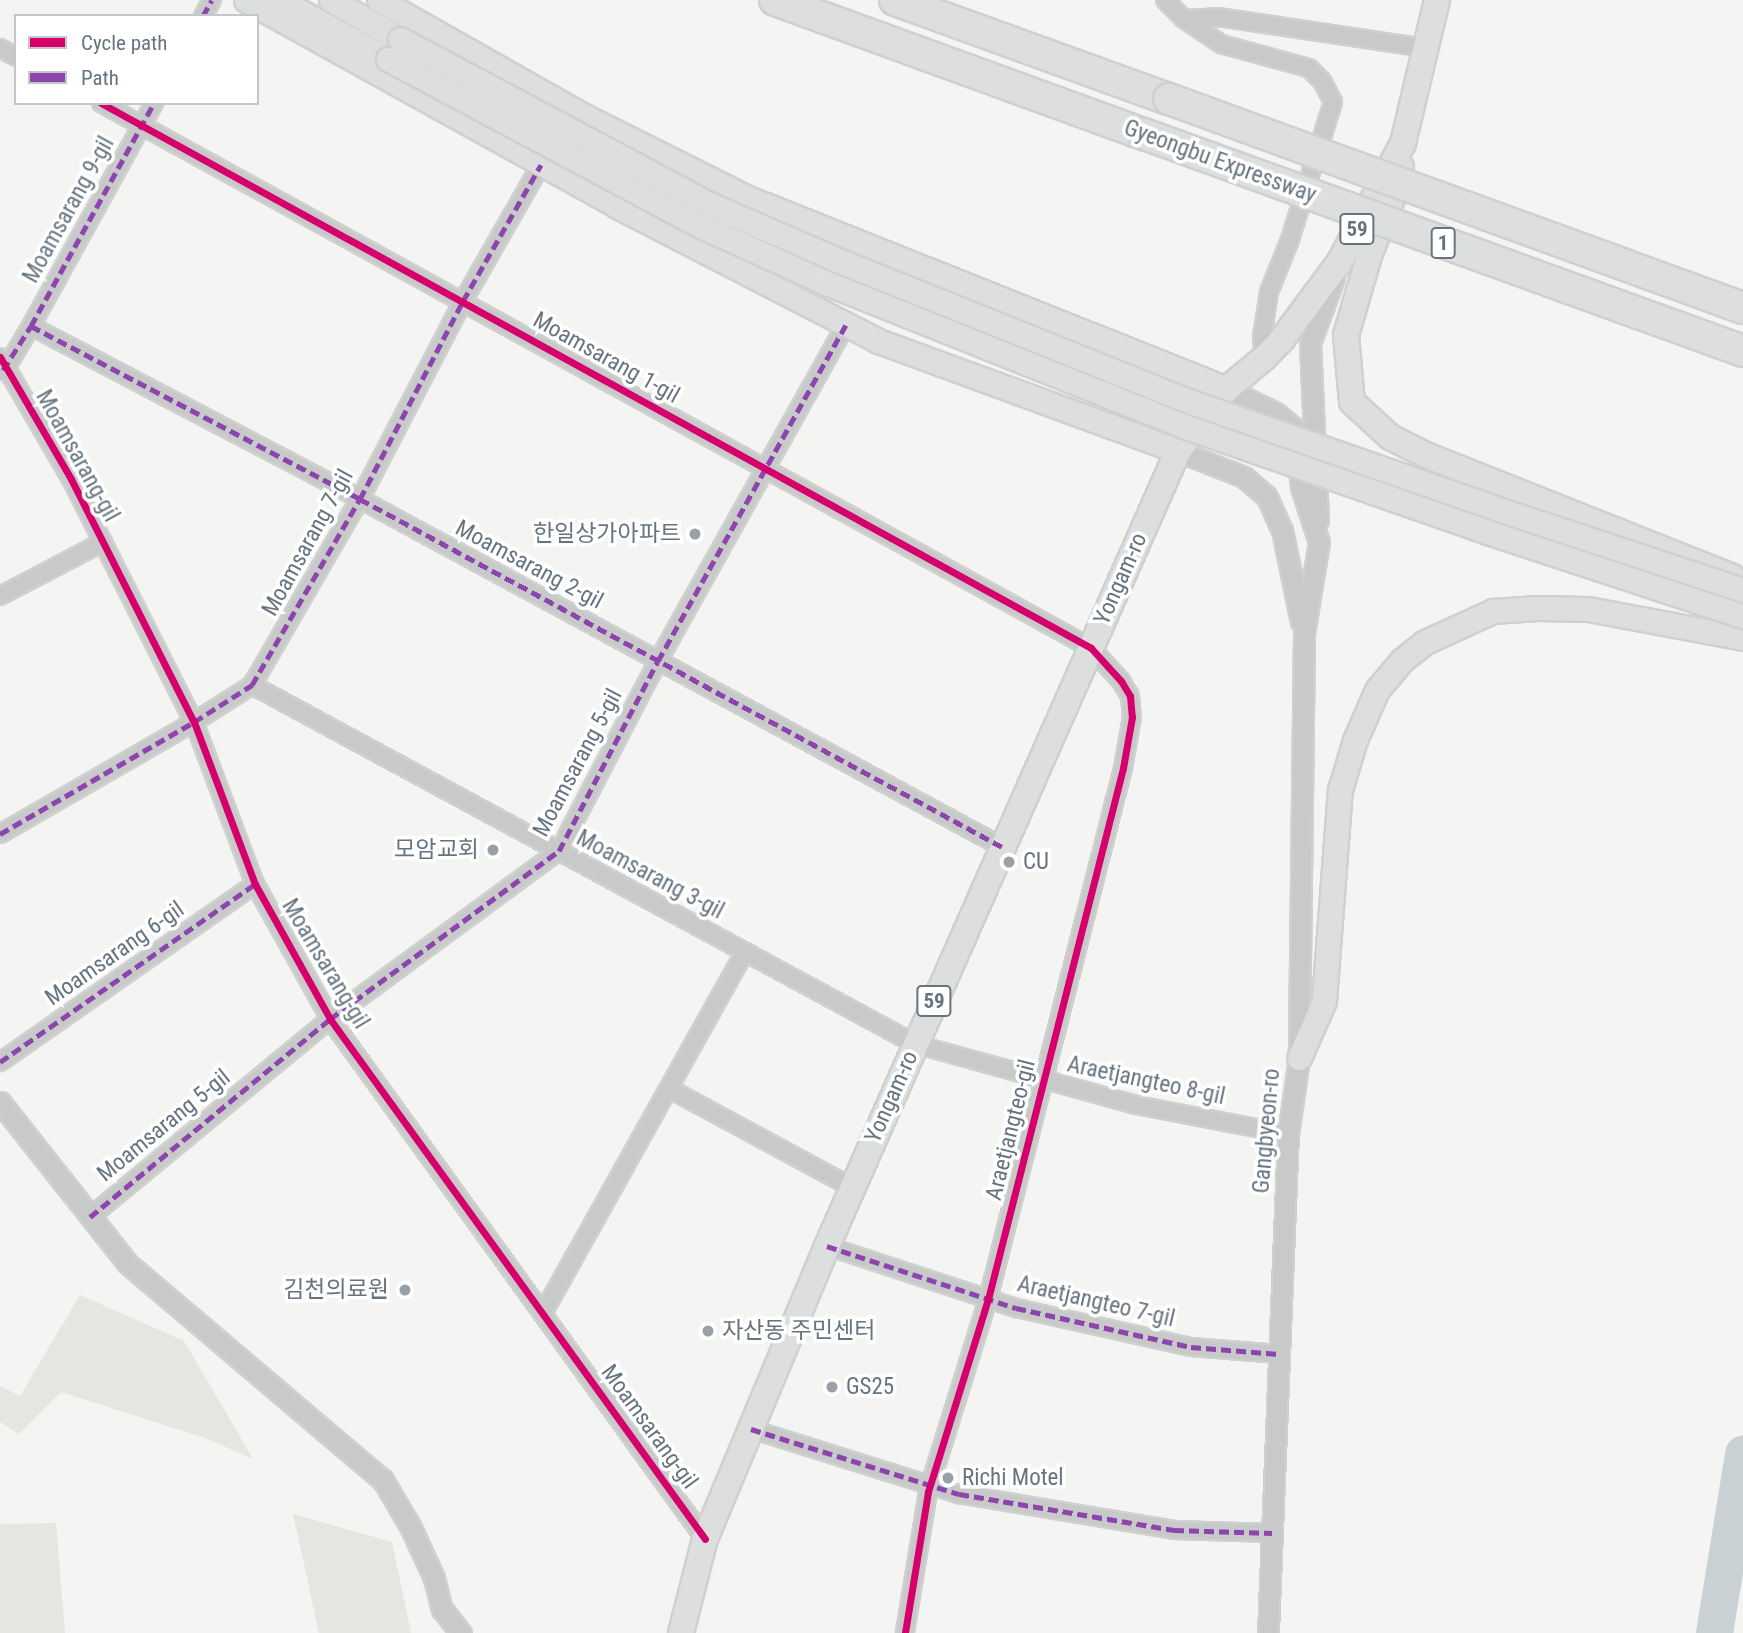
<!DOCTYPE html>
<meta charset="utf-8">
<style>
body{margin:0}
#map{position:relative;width:1743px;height:1633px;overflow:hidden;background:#f4f4f2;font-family:"Roboto Condensed","Noto Sans KR",sans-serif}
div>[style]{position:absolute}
.green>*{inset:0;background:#e4e6e1}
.river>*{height:37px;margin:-18.5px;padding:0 18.5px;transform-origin:18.5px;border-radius:18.5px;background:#cad1d4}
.roads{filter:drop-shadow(2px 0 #d0d0d0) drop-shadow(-2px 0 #d0d0d0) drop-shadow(0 2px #d0d0d0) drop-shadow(0 -2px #d0d0d0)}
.minor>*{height:16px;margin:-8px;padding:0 8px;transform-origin:8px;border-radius:8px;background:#c8caca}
.tertiary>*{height:19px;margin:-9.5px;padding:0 9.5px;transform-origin:9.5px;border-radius:9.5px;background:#c8caca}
.secondary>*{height:23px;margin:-11.5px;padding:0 11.5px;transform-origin:11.5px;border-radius:11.5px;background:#dddede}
.primary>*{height:24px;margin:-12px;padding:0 12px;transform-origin:12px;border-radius:12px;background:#dddede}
.motorway>*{height:30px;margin:-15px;padding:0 15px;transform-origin:15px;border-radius:15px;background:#dddede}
.bridges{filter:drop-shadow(2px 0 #d0d0d0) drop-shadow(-2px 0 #d0d0d0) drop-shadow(0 2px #d0d0d0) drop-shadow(0 -2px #d0d0d0)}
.secondary-bridge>*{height:23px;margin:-11.5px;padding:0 11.5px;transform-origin:11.5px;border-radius:11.5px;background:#dddede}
.motorway-bridge>*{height:30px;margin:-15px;padding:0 15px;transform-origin:15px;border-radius:15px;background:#dddede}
.quiet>*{height:5px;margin-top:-2.5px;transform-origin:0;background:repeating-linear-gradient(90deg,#8e44ad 0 10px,transparent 0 15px)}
.cycleway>*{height:7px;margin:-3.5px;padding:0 3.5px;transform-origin:3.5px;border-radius:3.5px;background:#d6006c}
.dots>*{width:19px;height:19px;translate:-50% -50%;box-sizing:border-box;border:4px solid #fff;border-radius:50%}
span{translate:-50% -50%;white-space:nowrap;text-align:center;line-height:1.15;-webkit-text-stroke:7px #fff;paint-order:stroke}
.shield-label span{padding:2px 5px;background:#fff;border:2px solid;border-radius:5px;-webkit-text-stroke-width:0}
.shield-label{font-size:21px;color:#667480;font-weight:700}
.street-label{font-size:23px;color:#667480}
.poi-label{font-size:23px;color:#667480}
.right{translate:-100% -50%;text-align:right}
.left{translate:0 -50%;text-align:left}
.legend{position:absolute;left:14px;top:14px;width:245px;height:91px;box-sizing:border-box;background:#fff;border:2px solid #c2c7cc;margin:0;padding:9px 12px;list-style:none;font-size:21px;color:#667480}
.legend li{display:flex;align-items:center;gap:14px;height:35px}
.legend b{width:35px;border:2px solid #c2c7cc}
</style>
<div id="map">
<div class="green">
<i style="clip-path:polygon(80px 1295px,184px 1341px,253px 1459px,205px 1438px,61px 1392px,19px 1434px,0 1422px,0 1386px,20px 1396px)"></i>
<i style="clip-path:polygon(293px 1514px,392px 1542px,411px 1633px,319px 1633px)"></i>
<i style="clip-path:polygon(56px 1523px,65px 1633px,0 1633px,0 1524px)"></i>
</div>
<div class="river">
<i style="left:1714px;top:1633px;width:182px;rotate:-80.8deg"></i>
</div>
<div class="roads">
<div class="minor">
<i style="left:1165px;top:0;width:27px;rotate:45deg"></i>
<i style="left:1184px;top:19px;width:45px;rotate:34deg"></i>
<i style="left:1221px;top:44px;width:91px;rotate:15.3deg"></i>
<i style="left:1309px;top:68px;width:18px;rotate:45deg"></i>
<i style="left:1322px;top:81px;width:24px;rotate:62deg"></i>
<i style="left:1333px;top:102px;width:147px;rotate:107.4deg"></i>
<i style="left:1289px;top:242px;width:54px;rotate:111.8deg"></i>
<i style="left:1269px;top:292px;width:46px;rotate:98.8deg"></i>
<i style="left:1262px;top:337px;width:21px;rotate:85deg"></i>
<i style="left:203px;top:16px;width:18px;rotate:-61deg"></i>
<i style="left:1184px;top:19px;width:34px;rotate:-3deg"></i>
<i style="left:1218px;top:17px;width:209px;rotate:8.5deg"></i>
<i style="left:0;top:48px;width:18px;rotate:29deg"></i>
<i style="left:101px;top:103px;width:1130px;rotate:28.83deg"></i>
<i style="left:1091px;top:648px;width:45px;rotate:47.7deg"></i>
<i style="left:1121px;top:681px;width:17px;rotate:59deg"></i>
<i style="left:1130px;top:696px;width:21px;rotate:85deg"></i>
<i style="left:1132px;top:717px;width:52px;rotate:100deg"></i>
<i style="left:1123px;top:768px;width:548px;rotate:104.26deg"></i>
<i style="left:988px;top:1299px;width:202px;rotate:107.3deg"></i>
<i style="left:928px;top:1492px;width:143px;rotate:99.3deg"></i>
<i style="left:31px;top:326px;width:372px;rotate:27.7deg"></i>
<i style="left:360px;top:499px;width:732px;rotate:28.45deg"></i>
<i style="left:0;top:357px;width:141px;rotate:59.8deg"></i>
<i style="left:71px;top:479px;width:272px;rotate:63.2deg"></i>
<i style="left:194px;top:722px;width:173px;rotate:69.4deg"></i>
<i style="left:255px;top:884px;width:154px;rotate:60.9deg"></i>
<i style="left:330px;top:1019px;width:641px;rotate:54.2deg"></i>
<i style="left:0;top:371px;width:7px;rotate:-27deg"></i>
<i style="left:6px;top:368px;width:49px;rotate:-59.2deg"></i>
<i style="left:31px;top:326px;width:255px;rotate:-61.1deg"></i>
<i style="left:0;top:596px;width:116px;rotate:-27.7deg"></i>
<i style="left:252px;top:685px;width:754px;rotate:28.43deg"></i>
<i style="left:915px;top:1044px;width:229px;rotate:15.4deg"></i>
<i style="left:1136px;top:1105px;width:155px;rotate:10.8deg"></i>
<i style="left:0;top:834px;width:224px;rotate:-30deg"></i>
<i style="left:194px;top:722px;width:69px;rotate:-32.5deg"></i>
<i style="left:252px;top:685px;width:215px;rotate:-59.9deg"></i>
<i style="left:360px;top:499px;width:223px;rotate:-62.5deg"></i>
<i style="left:463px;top:301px;width:157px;rotate:-60.2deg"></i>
<i style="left:0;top:1062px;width:311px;rotate:-34.9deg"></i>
<i style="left:670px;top:1089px;width:208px;rotate:28.4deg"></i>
<i style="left:90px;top:1217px;width:311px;rotate:-39.5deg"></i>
<i style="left:330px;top:1019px;width:284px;rotate:-36.3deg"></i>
<i style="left:559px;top:851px;width:214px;rotate:-62.5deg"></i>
<i style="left:658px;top:661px;width:385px;rotate:-60.8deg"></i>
<i style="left:827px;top:1246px;width:199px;rotate:18.2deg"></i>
<i style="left:1016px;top:1308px;width:179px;rotate:12.6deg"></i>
<i style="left:1191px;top:1347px;width:88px;rotate:4.5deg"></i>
<i style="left:543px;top:1313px;width:414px;rotate:-60.8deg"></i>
<i style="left:751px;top:1429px;width:218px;rotate:17.4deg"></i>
<i style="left:959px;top:1494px;width:218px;rotate:9.5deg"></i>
<i style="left:1174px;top:1530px;width:98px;rotate:1.8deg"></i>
</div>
<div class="tertiary">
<i style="left:1227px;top:389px;width:55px;rotate:26.1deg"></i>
<i style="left:1276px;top:413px;width:25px;rotate:40deg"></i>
<i style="left:1295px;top:429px;width:58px;rotate:84.1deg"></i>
<i style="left:1301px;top:487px;width:58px;rotate:71.9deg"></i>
<i style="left:1319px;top:542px;width:93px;rotate:99.3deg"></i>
<i style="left:1304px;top:634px;width:424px;rotate:90.7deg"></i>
<i style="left:1299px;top:1058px;width:77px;rotate:98.2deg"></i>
<i style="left:1288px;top:1134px;width:499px;rotate:92.3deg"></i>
<i style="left:1178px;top:451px;width:71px;rotate:21.5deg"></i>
<i style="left:1244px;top:477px;width:30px;rotate:41deg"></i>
<i style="left:1267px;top:497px;width:36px;rotate:66deg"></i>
<i style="left:1282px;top:530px;width:94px;rotate:78.3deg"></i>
<i style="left:1318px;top:520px;width:177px;rotate:-92.6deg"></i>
<i style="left:1310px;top:343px;width:69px;rotate:-69.7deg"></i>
<i style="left:0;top:1102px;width:206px;rotate:51.7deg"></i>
<i style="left:128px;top:1264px;width:334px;rotate:40.3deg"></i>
<i style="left:383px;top:1480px;width:56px;rotate:59.7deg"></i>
<i style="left:411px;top:1528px;width:55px;rotate:65.3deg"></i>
<i style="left:434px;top:1578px;width:32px;rotate:76deg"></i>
<i style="left:442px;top:1609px;width:31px;rotate:52deg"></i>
</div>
<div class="secondary">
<i style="left:246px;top:0;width:424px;rotate:29deg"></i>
<i style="left:617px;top:206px;width:294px;rotate:27.3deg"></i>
<i style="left:878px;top:341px;width:320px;rotate:20.1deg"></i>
<i style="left:279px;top:0;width:124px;rotate:28.4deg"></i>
<i style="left:331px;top:0;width:79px;rotate:29.5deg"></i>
<i style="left:379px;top:0;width:236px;rotate:29.5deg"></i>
<i style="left:584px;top:116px;width:183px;rotate:26.6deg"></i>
<i style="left:748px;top:198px;width:516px;rotate:21.74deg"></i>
<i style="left:1299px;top:1058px;width:62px;rotate:-66.3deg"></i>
<i style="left:1324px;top:1001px;width:212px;rotate:-85.7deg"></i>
<i style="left:1340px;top:790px;width:52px;rotate:-73.3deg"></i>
<i style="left:1355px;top:740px;width:55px;rotate:-66.3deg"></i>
<i style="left:1377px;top:690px;width:39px;rotate:-50deg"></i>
<i style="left:1402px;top:660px;width:29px;rotate:-38deg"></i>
<i style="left:1425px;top:642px;width:75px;rotate:-24.5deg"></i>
<i style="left:1493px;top:611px;width:44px;rotate:-3.9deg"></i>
<i style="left:1537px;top:608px;width:51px;rotate:1.1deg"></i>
<i style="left:1588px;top:609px;width:158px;rotate:10.6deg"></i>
</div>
<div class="primary">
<i style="left:1401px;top:167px;width:15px;rotate:98deg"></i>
<i style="left:1399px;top:182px;width:77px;rotate:112.2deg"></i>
<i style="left:1370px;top:253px;width:85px;rotate:106.3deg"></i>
<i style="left:1346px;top:335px;width:67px;rotate:84.9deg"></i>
<i style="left:1352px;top:402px;width:52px;rotate:42.6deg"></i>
<i style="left:1390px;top:437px;width:40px;rotate:26.6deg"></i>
<i style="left:1426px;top:455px;width:330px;rotate:21.7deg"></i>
<i style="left:681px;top:1633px;width:97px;rotate:-75.7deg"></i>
<i style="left:705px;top:1539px;width:317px;rotate:-67.4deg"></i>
<i style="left:827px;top:1246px;width:869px;rotate:-66.18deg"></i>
<i style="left:1178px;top:451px;width:79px;rotate:-51.7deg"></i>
<i style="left:1227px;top:389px;width:48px;rotate:-40deg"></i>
<i style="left:1264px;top:358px;width:28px;rotate:-46deg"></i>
<i style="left:1283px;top:338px;width:94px;rotate:-53.3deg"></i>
<i style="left:1339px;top:263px;width:136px;rotate:-61.9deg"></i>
<i style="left:1403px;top:143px;width:147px;rotate:-76.6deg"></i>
</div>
<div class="motorway">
<i style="left:775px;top:0;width:393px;rotate:20deg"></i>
<i style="left:895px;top:0;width:291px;rotate:19.9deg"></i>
</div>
</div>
<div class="bridges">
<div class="secondary-bridge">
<i style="left:400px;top:39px;width:353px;rotate:28.1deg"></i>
<i style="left:711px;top:205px;width:135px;rotate:23.5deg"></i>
<i style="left:835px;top:259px;width:387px;rotate:21.9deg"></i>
<i style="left:1194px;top:403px;width:319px;rotate:19.2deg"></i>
<i style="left:1495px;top:508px;width:261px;rotate:18.3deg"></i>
<i style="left:388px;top:59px;width:357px;rotate:28.1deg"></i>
<i style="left:703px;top:227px;width:133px;rotate:24.4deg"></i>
<i style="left:824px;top:282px;width:390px;rotate:21.8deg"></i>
<i style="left:1186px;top:427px;width:319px;rotate:19.2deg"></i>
<i style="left:1487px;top:532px;width:269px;rotate:18.2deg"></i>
</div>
<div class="motorway-bridge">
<i style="left:1169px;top:99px;width:611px;rotate:20.01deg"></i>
<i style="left:1144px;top:134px;width:637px;rotate:19.91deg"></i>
</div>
</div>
<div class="quiet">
<i style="left:203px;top:16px;width:18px;rotate:-61deg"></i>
<i style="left:31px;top:326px;width:372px;rotate:27.7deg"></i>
<i style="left:360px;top:499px;width:732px;rotate:28.45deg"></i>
<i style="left:3px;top:370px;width:52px;rotate:-57.5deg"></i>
<i style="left:31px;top:326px;width:255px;rotate:-61.1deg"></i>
<i style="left:0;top:834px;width:224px;rotate:-30deg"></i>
<i style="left:194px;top:722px;width:69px;rotate:-32.5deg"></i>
<i style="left:252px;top:685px;width:215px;rotate:-59.9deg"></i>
<i style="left:360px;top:499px;width:223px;rotate:-62.5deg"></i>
<i style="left:463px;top:301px;width:157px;rotate:-60.2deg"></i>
<i style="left:0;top:1062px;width:311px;rotate:-34.9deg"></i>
<i style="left:90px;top:1217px;width:311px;rotate:-39.5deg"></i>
<i style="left:330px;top:1019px;width:284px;rotate:-36.3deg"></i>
<i style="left:559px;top:851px;width:214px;rotate:-62.5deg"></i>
<i style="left:658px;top:661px;width:385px;rotate:-60.8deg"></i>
<i style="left:827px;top:1246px;width:199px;rotate:18.2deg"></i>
<i style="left:1016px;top:1308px;width:179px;rotate:12.6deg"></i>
<i style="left:1191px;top:1347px;width:88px;rotate:4.5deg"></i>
<i style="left:751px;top:1429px;width:218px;rotate:17.4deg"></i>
<i style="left:959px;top:1494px;width:218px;rotate:9.5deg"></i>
<i style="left:1174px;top:1530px;width:98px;rotate:1.8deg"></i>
</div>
<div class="cycleway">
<i style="left:101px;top:103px;width:1130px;rotate:28.83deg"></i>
<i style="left:1091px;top:648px;width:45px;rotate:47.7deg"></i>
<i style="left:1121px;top:681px;width:17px;rotate:59deg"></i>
<i style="left:1130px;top:696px;width:21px;rotate:85deg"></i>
<i style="left:1132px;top:717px;width:52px;rotate:100deg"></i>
<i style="left:1123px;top:768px;width:548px;rotate:104.26deg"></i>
<i style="left:988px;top:1299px;width:202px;rotate:107.3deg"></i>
<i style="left:928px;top:1492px;width:143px;rotate:99.3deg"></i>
<i style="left:0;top:357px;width:141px;rotate:59.8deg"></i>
<i style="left:71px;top:479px;width:272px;rotate:63.2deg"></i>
<i style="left:194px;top:722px;width:173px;rotate:69.4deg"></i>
<i style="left:255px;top:884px;width:154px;rotate:60.9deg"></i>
<i style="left:330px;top:1019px;width:641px;rotate:54.2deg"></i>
</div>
<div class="dots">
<i style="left:695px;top:534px;background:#98a1a8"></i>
<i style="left:493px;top:850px;background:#98a1a8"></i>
<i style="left:1009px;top:862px;background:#98a1a8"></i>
<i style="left:405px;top:1290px;background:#98a1a8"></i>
<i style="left:708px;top:1331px;background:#98a1a8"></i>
<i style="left:832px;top:1387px;background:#98a1a8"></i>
<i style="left:948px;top:1478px;background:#98a1a8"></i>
</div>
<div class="shield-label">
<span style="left:1357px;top:229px">59</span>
<span style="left:1443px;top:243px">1</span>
<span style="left:934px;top:1001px">59</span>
</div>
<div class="street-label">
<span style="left:1220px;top:162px;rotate:20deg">Gyeongbu Expressway</span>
<span style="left:69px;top:210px;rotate:-61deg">Moamsarang 9-gil</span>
<span style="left:606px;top:358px;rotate:29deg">Moamsarang 1-gil</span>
<span style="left:77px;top:456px;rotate:61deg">Moamsarang-gil</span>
<span style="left:308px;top:543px;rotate:-61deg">Moamsarang 7-gil</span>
<span style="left:529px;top:565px;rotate:28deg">Moamsarang 2-gil</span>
<span style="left:1121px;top:579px;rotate:-66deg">Yongam-ro</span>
<span style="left:578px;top:763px;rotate:-62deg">Moamsarang 5-gil</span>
<span style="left:650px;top:875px;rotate:28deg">Moamsarang 3-gil</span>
<span style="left:115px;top:954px;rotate:-35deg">Moamsarang 6-gil</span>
<span style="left:325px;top:964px;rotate:59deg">Moamsarang-gil</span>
<span style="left:1146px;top:1081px;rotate:12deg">Araetjangteo 8-gil</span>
<span style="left:892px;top:1097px;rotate:-66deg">Yongam-ro</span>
<span style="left:164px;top:1126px;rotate:-39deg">Moamsarang 5-gil</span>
<span style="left:1011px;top:1130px;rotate:-76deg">Araetjangteo-gil</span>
<span style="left:1267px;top:1131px;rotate:-85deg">Gangbyeon-ro</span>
<span style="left:1096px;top:1302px;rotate:13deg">Araetjangteo 7-gil</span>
<span style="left:649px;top:1427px;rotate:54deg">Moamsarang-gil</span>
</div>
<div class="poi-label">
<span class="right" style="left:681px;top:534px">한일상가아파트</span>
<span class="right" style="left:479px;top:850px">모암교회</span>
<span class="left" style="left:1023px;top:862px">CU</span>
<span class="right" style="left:389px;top:1290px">김천의료원</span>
<span class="left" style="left:722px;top:1331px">자산동 주민센터</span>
<span class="left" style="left:846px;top:1387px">GS25</span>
<span class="left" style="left:962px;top:1478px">Richi Motel</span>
</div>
<ul class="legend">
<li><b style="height:9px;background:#d6006c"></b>Cycle path</li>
<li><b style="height:9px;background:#8e44ad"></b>Path</li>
</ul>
</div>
